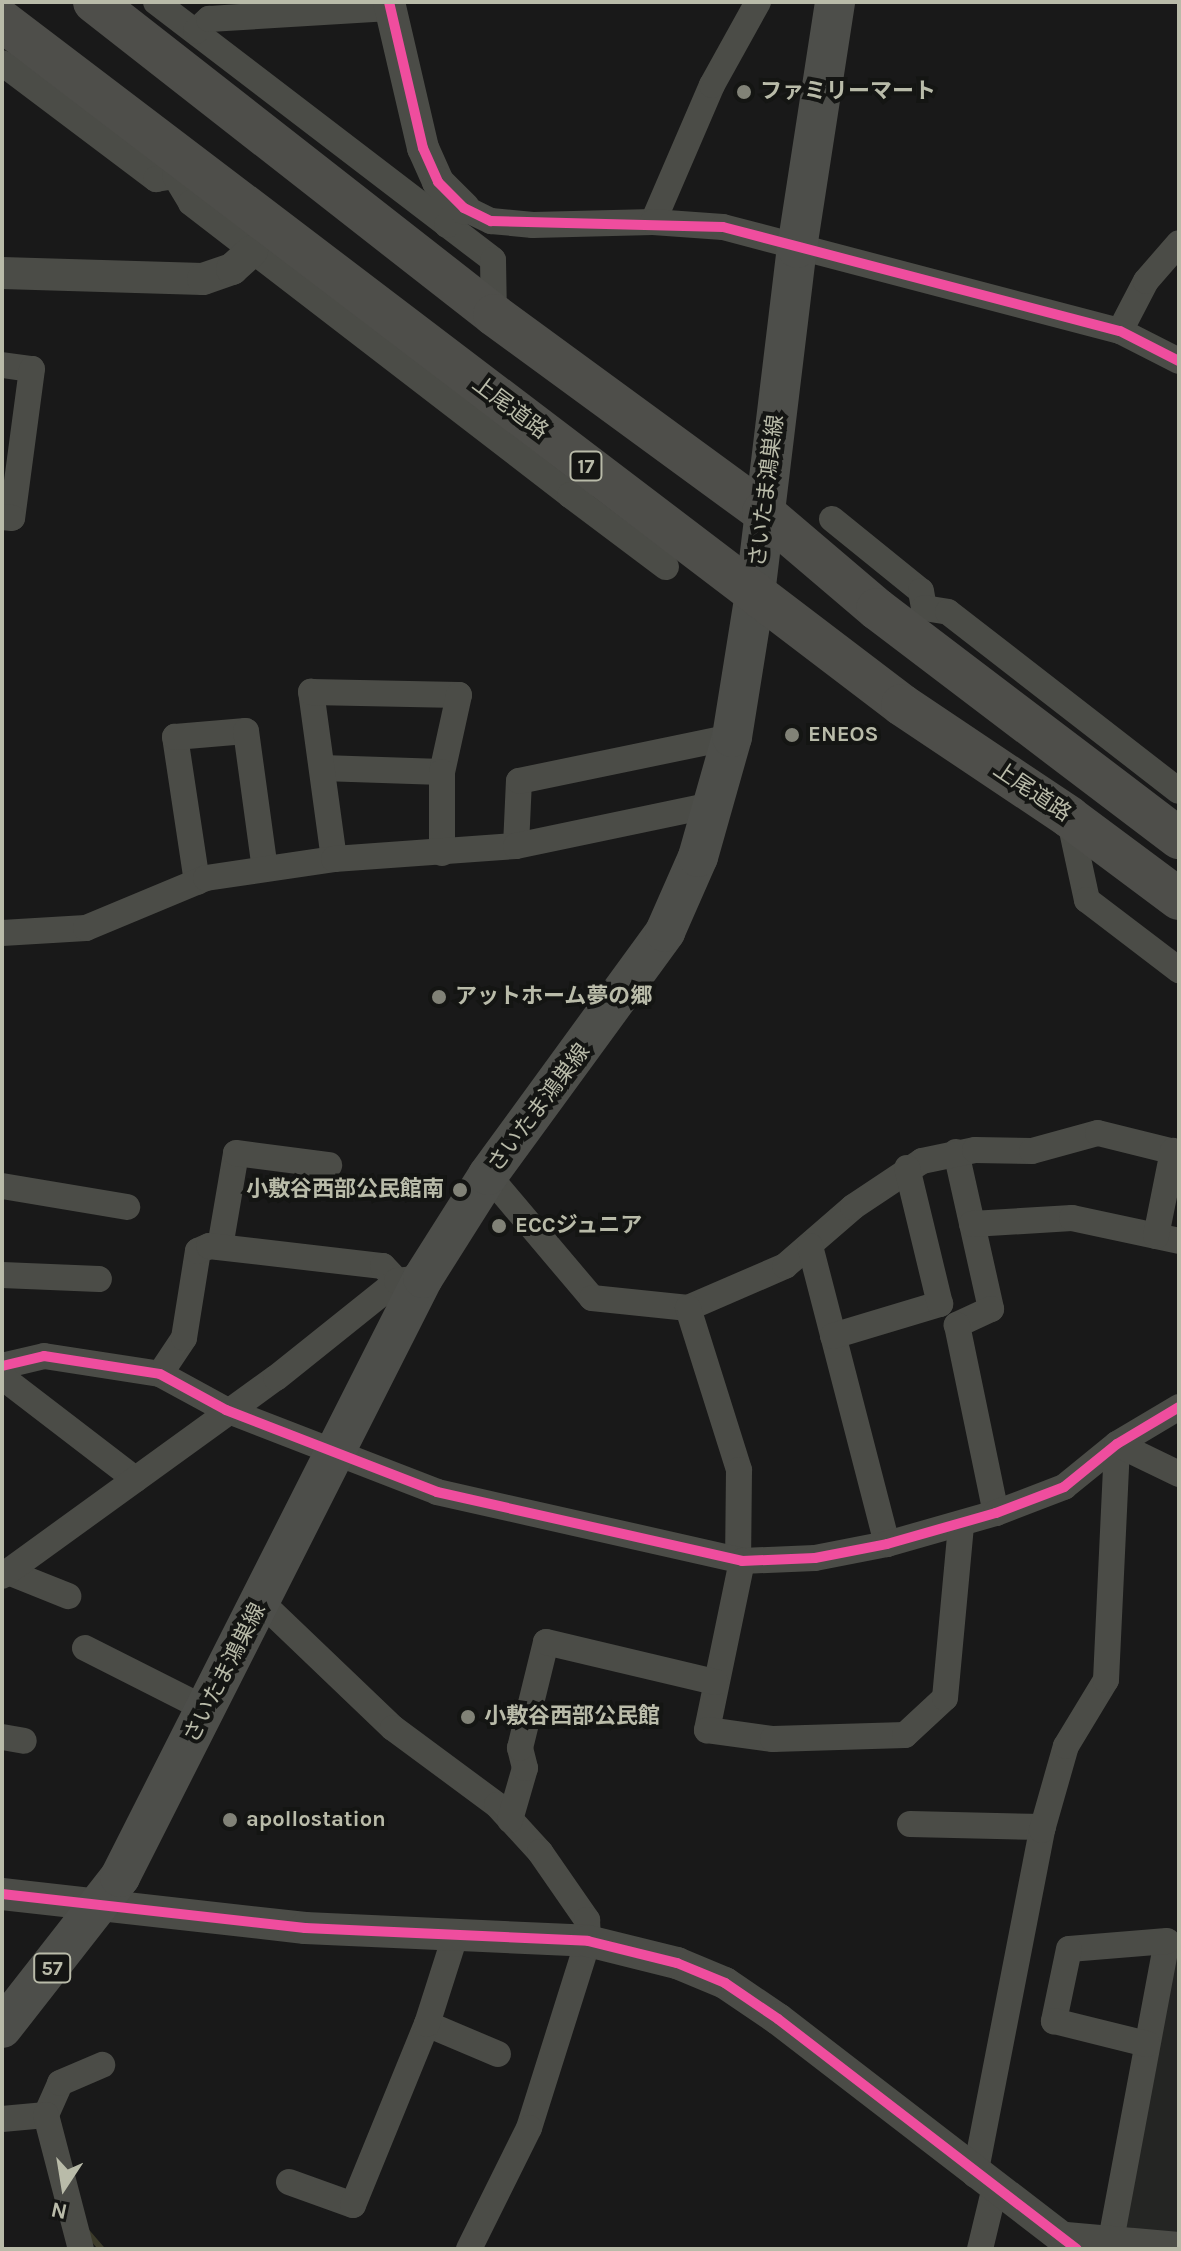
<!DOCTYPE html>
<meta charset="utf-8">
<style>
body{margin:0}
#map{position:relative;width:1181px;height:2251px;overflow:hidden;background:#191919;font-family:Karla,"Noto Sans JP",sans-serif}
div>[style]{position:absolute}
.built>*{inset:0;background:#242523}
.stream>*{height:6px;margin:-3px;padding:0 3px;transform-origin:3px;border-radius:3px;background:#3c3b2a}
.minor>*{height:26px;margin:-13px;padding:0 13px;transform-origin:13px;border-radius:13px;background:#4b4c47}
.tertiary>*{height:32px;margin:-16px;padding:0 16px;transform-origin:16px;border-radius:16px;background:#4b4c47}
.primary>*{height:40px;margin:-20px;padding:0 20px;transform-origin:20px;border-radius:20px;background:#4d4e4a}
.trunk>*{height:42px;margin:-21px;padding:0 21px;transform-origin:21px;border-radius:21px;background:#4e4e4a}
.cycleway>*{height:10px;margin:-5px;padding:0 5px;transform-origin:5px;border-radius:5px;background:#ef4d9e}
.dots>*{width:22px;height:22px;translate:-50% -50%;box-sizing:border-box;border:4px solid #141513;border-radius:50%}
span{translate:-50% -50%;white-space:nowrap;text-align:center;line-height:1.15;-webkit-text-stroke:8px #141513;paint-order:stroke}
.shield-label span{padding:2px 6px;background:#141513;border:2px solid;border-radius:6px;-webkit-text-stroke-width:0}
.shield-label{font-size:20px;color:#b9bba9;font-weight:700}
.poi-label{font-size:22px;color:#b9bba9;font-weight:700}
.left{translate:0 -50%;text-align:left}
.right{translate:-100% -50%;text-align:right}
.street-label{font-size:22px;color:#b9bba9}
.frame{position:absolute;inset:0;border:4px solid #b9bba9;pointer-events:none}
.north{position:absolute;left:24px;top:2147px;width:80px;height:80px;-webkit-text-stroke:6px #141513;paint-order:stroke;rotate:192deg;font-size:22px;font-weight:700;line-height:32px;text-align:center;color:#b9bba9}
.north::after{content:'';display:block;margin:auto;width:28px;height:36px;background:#b9bba9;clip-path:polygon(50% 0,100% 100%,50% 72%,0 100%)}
</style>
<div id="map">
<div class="built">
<i style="clip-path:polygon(1179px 1934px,1179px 2236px,1121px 2226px)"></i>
</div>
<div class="stream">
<i style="left:87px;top:2232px;width:23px;rotate:49deg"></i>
</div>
<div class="minor">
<i style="left:156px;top:2px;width:424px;rotate:37.4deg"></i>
<i style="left:493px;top:260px;width:55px;rotate:89deg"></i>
<i style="left:196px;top:31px;width:18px;rotate:-43deg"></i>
<i style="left:209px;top:19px;width:181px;rotate:-3.5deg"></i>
<i style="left:2px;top:63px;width:193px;rotate:37deg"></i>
<i style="left:156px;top:179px;width:19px;rotate:-9deg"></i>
<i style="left:177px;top:155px;width:21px;rotate:95deg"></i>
<i style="left:175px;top:176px;width:31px;rotate:59deg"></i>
<i style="left:191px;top:203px;width:478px;rotate:37.6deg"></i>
<i style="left:570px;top:495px;width:36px;rotate:-32deg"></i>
<i style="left:653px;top:222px;width:149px;rotate:-66.7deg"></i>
<i style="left:712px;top:85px;width:95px;rotate:-61deg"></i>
<i style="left:447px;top:225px;width:24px;rotate:-45deg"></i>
<i style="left:464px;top:208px;width:30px;rotate:26deg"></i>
<i style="left:491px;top:221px;width:42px;rotate:5.4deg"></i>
<i style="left:533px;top:225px;width:120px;rotate:-1.4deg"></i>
<i style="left:653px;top:222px;width:70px;rotate:4.1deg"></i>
<i style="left:723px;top:227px;width:410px;rotate:14.7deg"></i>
<i style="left:1120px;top:331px;width:66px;rotate:27deg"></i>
<i style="left:1120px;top:331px;width:56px;rotate:-62.5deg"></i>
<i style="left:1146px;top:281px;width:50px;rotate:-49deg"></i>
<i style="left:2px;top:365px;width:30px;rotate:8deg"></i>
<i style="left:32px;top:369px;width:150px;rotate:97.6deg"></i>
<i style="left:12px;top:518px;width:10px;rotate:-174deg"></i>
<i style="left:570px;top:495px;width:120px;rotate:36.9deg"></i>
<i style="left:832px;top:519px;width:114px;rotate:39deg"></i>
<i style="left:921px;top:591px;width:17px;rotate:80deg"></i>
<i style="left:924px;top:608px;width:24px;rotate:9deg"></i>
<i style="left:948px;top:612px;width:292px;rotate:37.8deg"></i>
<i style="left:322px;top:768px;width:120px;rotate:1.9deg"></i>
<i style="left:1069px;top:817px;width:85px;rotate:77.8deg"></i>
<i style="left:1087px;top:900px;width:116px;rotate:37.3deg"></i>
<i style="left:516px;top:846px;width:65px;rotate:-87.4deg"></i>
<i style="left:519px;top:781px;width:217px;rotate:-11.7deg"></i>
<i style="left:334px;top:859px;width:169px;rotate:-97.8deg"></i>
<i style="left:311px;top:692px;width:148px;rotate:1.2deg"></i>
<i style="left:459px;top:695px;width:79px;rotate:102.4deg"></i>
<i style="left:442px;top:772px;width:81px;rotate:90deg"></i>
<i style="left:197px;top:882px;width:147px;rotate:-98.6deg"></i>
<i style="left:175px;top:737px;width:71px;rotate:-4.8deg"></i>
<i style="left:246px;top:731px;width:139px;rotate:82.2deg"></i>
<i style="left:2px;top:933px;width:84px;rotate:-3.4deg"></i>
<i style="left:86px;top:928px;width:130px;rotate:-22.6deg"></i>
<i style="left:206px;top:878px;width:129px;rotate:-8.4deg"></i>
<i style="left:334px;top:859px;width:182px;rotate:-4.1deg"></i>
<i style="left:516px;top:846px;width:205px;rotate:-11.8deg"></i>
<i style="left:956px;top:1152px;width:161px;rotate:77.4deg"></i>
<i style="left:991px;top:1309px;width:38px;rotate:155deg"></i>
<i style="left:957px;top:1325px;width:192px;rotate:78.3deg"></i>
<i style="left:488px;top:1175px;width:161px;rotate:49.8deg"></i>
<i style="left:592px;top:1298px;width:97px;rotate:5.9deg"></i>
<i style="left:688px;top:1308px;width:106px;rotate:-23.4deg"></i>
<i style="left:785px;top:1266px;width:90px;rotate:-40.9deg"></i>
<i style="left:853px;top:1207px;width:83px;rotate:-33.7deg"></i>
<i style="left:922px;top:1161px;width:54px;rotate:-11.7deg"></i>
<i style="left:975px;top:1150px;width:57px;rotate:1deg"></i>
<i style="left:1032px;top:1151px;width:68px;rotate:-15.3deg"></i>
<i style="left:1098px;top:1133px;width:83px;rotate:13.9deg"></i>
<i style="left:2px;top:1186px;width:127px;rotate:9.5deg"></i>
<i style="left:972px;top:1224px;width:100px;rotate:-3.4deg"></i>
<i style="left:1072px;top:1218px;width:109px;rotate:12.1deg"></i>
<i style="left:1156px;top:1236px;width:87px;rotate:-78.7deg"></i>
<i style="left:810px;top:1246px;width:308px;rotate:75.5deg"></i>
<i style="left:220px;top:1247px;width:95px;rotate:-80.3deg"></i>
<i style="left:236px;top:1153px;width:94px;rotate:7.4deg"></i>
<i style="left:2px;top:1275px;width:97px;rotate:2.4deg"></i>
<i style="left:688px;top:1308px;width:170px;rotate:72.5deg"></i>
<i style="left:739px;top:1470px;width:90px;rotate:90.6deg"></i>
<i style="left:833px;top:1336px;width:112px;rotate:-16.7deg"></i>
<i style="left:940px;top:1304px;width:140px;rotate:-103.6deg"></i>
<i style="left:2px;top:1366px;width:43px;rotate:-13.4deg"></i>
<i style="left:44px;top:1356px;width:117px;rotate:8.8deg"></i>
<i style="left:160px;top:1374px;width:75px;rotate:28.6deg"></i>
<i style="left:226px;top:1410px;width:226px;rotate:21.2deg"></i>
<i style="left:437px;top:1492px;width:313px;rotate:12.7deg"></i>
<i style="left:742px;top:1561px;width:73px;rotate:-2.4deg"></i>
<i style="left:815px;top:1558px;width:73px;rotate:-11deg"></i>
<i style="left:887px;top:1544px;width:113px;rotate:-15.9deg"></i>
<i style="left:996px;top:1513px;width:73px;rotate:-20.9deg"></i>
<i style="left:1064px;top:1487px;width:68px;rotate:-39.1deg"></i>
<i style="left:1117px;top:1444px;width:72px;rotate:-30.8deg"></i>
<i style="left:160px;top:1374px;width:43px;rotate:-56.3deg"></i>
<i style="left:184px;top:1338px;width:88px;rotate:-80.9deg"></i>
<i style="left:198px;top:1251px;width:12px;rotate:-24deg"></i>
<i style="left:209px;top:1246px;width:175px;rotate:6.6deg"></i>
<i style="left:383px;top:1266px;width:21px;rotate:47deg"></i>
<i style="left:2px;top:1377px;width:168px;rotate:37.5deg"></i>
<i style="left:742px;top:1561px;width:173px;rotate:101.7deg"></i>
<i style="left:707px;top:1730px;width:67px;rotate:7.8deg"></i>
<i style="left:773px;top:1739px;width:132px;rotate:-1.7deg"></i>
<i style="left:905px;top:1735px;width:54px;rotate:-42.8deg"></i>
<i style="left:945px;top:1698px;width:174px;rotate:-84.7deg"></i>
<i style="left:8px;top:1572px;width:65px;rotate:21.8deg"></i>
<i style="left:2px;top:1576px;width:338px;rotate:-35.9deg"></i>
<i style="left:276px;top:1378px;width:155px;rotate:-38.7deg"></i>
<i style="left:397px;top:1281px;width:26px;rotate:-7deg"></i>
<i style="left:261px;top:1602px;width:182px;rotate:43.7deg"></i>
<i style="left:393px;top:1728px;width:129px;rotate:36.5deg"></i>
<i style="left:497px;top:1805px;width:64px;rotate:47.5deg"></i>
<i style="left:540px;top:1852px;width:83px;rotate:55.3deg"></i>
<i style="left:587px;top:1920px;width:21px;rotate:87deg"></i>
<i style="left:588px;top:1941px;width:196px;rotate:107.5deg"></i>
<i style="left:529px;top:2128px;width:135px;rotate:116.4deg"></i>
<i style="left:85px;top:1648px;width:136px;rotate:26.8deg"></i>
<i style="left:2px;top:1737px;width:22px;rotate:10deg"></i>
<i style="left:510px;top:1820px;width:54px;rotate:-73.9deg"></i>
<i style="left:525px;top:1768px;width:21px;rotate:-104deg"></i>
<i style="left:520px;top:1748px;width:109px;rotate:-76.2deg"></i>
<i style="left:546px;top:1642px;width:174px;rotate:13.3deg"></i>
<i style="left:910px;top:1824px;width:133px;rotate:1.3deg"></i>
<i style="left:427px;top:2024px;width:77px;rotate:22.9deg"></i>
<i style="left:46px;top:2115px;width:35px;rotate:-66deg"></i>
<i style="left:60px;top:2083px;width:46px;rotate:-23.2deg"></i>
<i style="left:2px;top:2119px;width:44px;rotate:-5.2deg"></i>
<i style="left:46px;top:2115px;width:138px;rotate:75.4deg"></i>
<i style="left:975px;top:2175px;width:351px;rotate:-79deg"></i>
<i style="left:1042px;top:1830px;width:87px;rotate:-74.1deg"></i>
<i style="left:1066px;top:1746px;width:77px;rotate:-58.8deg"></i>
<i style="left:1106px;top:1680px;width:236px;rotate:-87.3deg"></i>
<i style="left:1117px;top:1444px;width:69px;rotate:25.8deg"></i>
<i style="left:289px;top:2182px;width:68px;rotate:19.8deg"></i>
<i style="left:353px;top:2205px;width:196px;rotate:-67.8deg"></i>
<i style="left:427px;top:2024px;width:92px;rotate:-72.3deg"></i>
<i style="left:1111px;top:2240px;width:304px;rotate:-79.4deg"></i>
<i style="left:1167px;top:1941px;width:98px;rotate:175.3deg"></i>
<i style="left:1069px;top:1949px;width:74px;rotate:101.8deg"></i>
<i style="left:1054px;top:2021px;width:96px;rotate:13.9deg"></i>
<i style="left:980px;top:2249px;width:64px;rotate:-76.4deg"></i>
</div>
<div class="tertiary">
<i style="left:389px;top:2px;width:150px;rotate:76.9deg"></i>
<i style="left:423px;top:148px;width:37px;rotate:66deg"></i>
<i style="left:438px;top:182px;width:37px;rotate:45deg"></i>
<i style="left:2px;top:273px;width:201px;rotate:1.7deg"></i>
<i style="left:203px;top:279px;width:31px;rotate:-19deg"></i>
<i style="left:232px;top:269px;width:27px;rotate:-42deg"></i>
<i style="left:2px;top:1894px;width:305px;rotate:6.4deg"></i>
<i style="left:305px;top:1928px;width:283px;rotate:2.6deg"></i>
<i style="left:588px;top:1941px;width:92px;rotate:13.9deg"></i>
<i style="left:677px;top:1963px;width:52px;rotate:22.6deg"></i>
<i style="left:725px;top:1983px;width:64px;rotate:34.2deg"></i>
<i style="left:778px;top:2019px;width:377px;rotate:37.6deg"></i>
<i style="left:1066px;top:2238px;width:113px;rotate:5.1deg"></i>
</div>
<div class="primary">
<i style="left:2px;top:2028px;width:192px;rotate:-52deg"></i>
<i style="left:120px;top:1877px;width:671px;rotate:-63.17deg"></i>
<i style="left:423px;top:1278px;width:122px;rotate:-57.7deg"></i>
<i style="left:488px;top:1175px;width:301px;rotate:-53.9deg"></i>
<i style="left:665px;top:932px;width:82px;rotate:-66.3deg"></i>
<i style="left:698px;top:857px;width:125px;rotate:-74.2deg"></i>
<i style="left:732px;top:737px;width:145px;rotate:-80.9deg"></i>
<i style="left:755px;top:594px;width:349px;rotate:-83.1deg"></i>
<i style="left:797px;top:248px;width:249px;rotate:-81.2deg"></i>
</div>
<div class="trunk">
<i style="left:94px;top:2px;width:508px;rotate:38.04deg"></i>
<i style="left:494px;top:315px;width:333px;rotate:36.2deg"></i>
<i style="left:763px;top:512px;width:150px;rotate:40.4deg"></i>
<i style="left:877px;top:609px;width:379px;rotate:37.2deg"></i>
<i style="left:2px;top:21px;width:1130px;rotate:37.23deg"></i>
<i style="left:902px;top:705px;width:201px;rotate:33.8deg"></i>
<i style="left:1069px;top:817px;width:137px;rotate:36.7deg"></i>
</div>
<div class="cycleway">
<i style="left:389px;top:2px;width:150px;rotate:76.9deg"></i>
<i style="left:423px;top:148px;width:37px;rotate:66deg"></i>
<i style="left:438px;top:182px;width:37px;rotate:45deg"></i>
<i style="left:464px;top:208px;width:30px;rotate:26deg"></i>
<i style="left:491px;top:221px;width:232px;rotate:1.5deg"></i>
<i style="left:723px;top:227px;width:410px;rotate:14.7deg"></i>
<i style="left:1120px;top:331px;width:66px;rotate:27deg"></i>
<i style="left:2px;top:1366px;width:43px;rotate:-13.4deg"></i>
<i style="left:44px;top:1356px;width:117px;rotate:8.8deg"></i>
<i style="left:160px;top:1374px;width:75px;rotate:28.6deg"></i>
<i style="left:226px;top:1410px;width:226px;rotate:21.2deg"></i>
<i style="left:437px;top:1492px;width:313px;rotate:12.7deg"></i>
<i style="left:742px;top:1561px;width:73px;rotate:-2.4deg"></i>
<i style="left:815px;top:1558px;width:73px;rotate:-11deg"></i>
<i style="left:887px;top:1544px;width:113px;rotate:-15.9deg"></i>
<i style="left:996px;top:1513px;width:73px;rotate:-20.9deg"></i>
<i style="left:1064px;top:1487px;width:68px;rotate:-39.1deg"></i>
<i style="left:1117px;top:1444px;width:72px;rotate:-30.8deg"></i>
<i style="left:2px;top:1894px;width:305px;rotate:6.4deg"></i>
<i style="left:305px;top:1928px;width:283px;rotate:2.6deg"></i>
<i style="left:588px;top:1941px;width:92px;rotate:13.9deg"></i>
<i style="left:677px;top:1963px;width:52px;rotate:22.6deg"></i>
<i style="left:725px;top:1983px;width:64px;rotate:34.2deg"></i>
<i style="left:778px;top:2019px;width:377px;rotate:37.6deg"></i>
</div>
<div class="dots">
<i style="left:744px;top:92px;background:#818277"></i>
<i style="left:792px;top:735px;background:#818277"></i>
<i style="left:439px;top:997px;background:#818277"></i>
<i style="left:460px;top:1190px;background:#818277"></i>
<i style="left:499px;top:1226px;background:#818277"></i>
<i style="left:468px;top:1717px;background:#818277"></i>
<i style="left:230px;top:1820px;background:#818277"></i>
</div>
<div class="shield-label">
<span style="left:586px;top:466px">17</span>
<span style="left:52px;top:1968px">57</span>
</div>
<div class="poi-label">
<span class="left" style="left:760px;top:92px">ファミリーマート</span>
<span class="left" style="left:808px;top:735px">ENEOS</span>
<span class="left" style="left:455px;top:997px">アットホーム夢の郷</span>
<span class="right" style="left:444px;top:1190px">小敷谷西部公民館南</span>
<span class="left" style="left:515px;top:1226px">ECCジュニア</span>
<span class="left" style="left:484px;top:1717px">小敷谷西部公民館</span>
<span class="left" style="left:246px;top:1820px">apollostation</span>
</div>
<div class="street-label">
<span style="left:510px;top:408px;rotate:37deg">上尾道路</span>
<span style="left:767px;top:491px;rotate:-83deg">さいたま鴻巣線</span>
<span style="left:1032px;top:792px;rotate:34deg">上尾道路</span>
<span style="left:539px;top:1108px;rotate:-53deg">さいたま鴻巣線</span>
<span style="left:225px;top:1673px;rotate:-63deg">さいたま鴻巣線</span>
</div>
<div class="frame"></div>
<div class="north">N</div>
</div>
